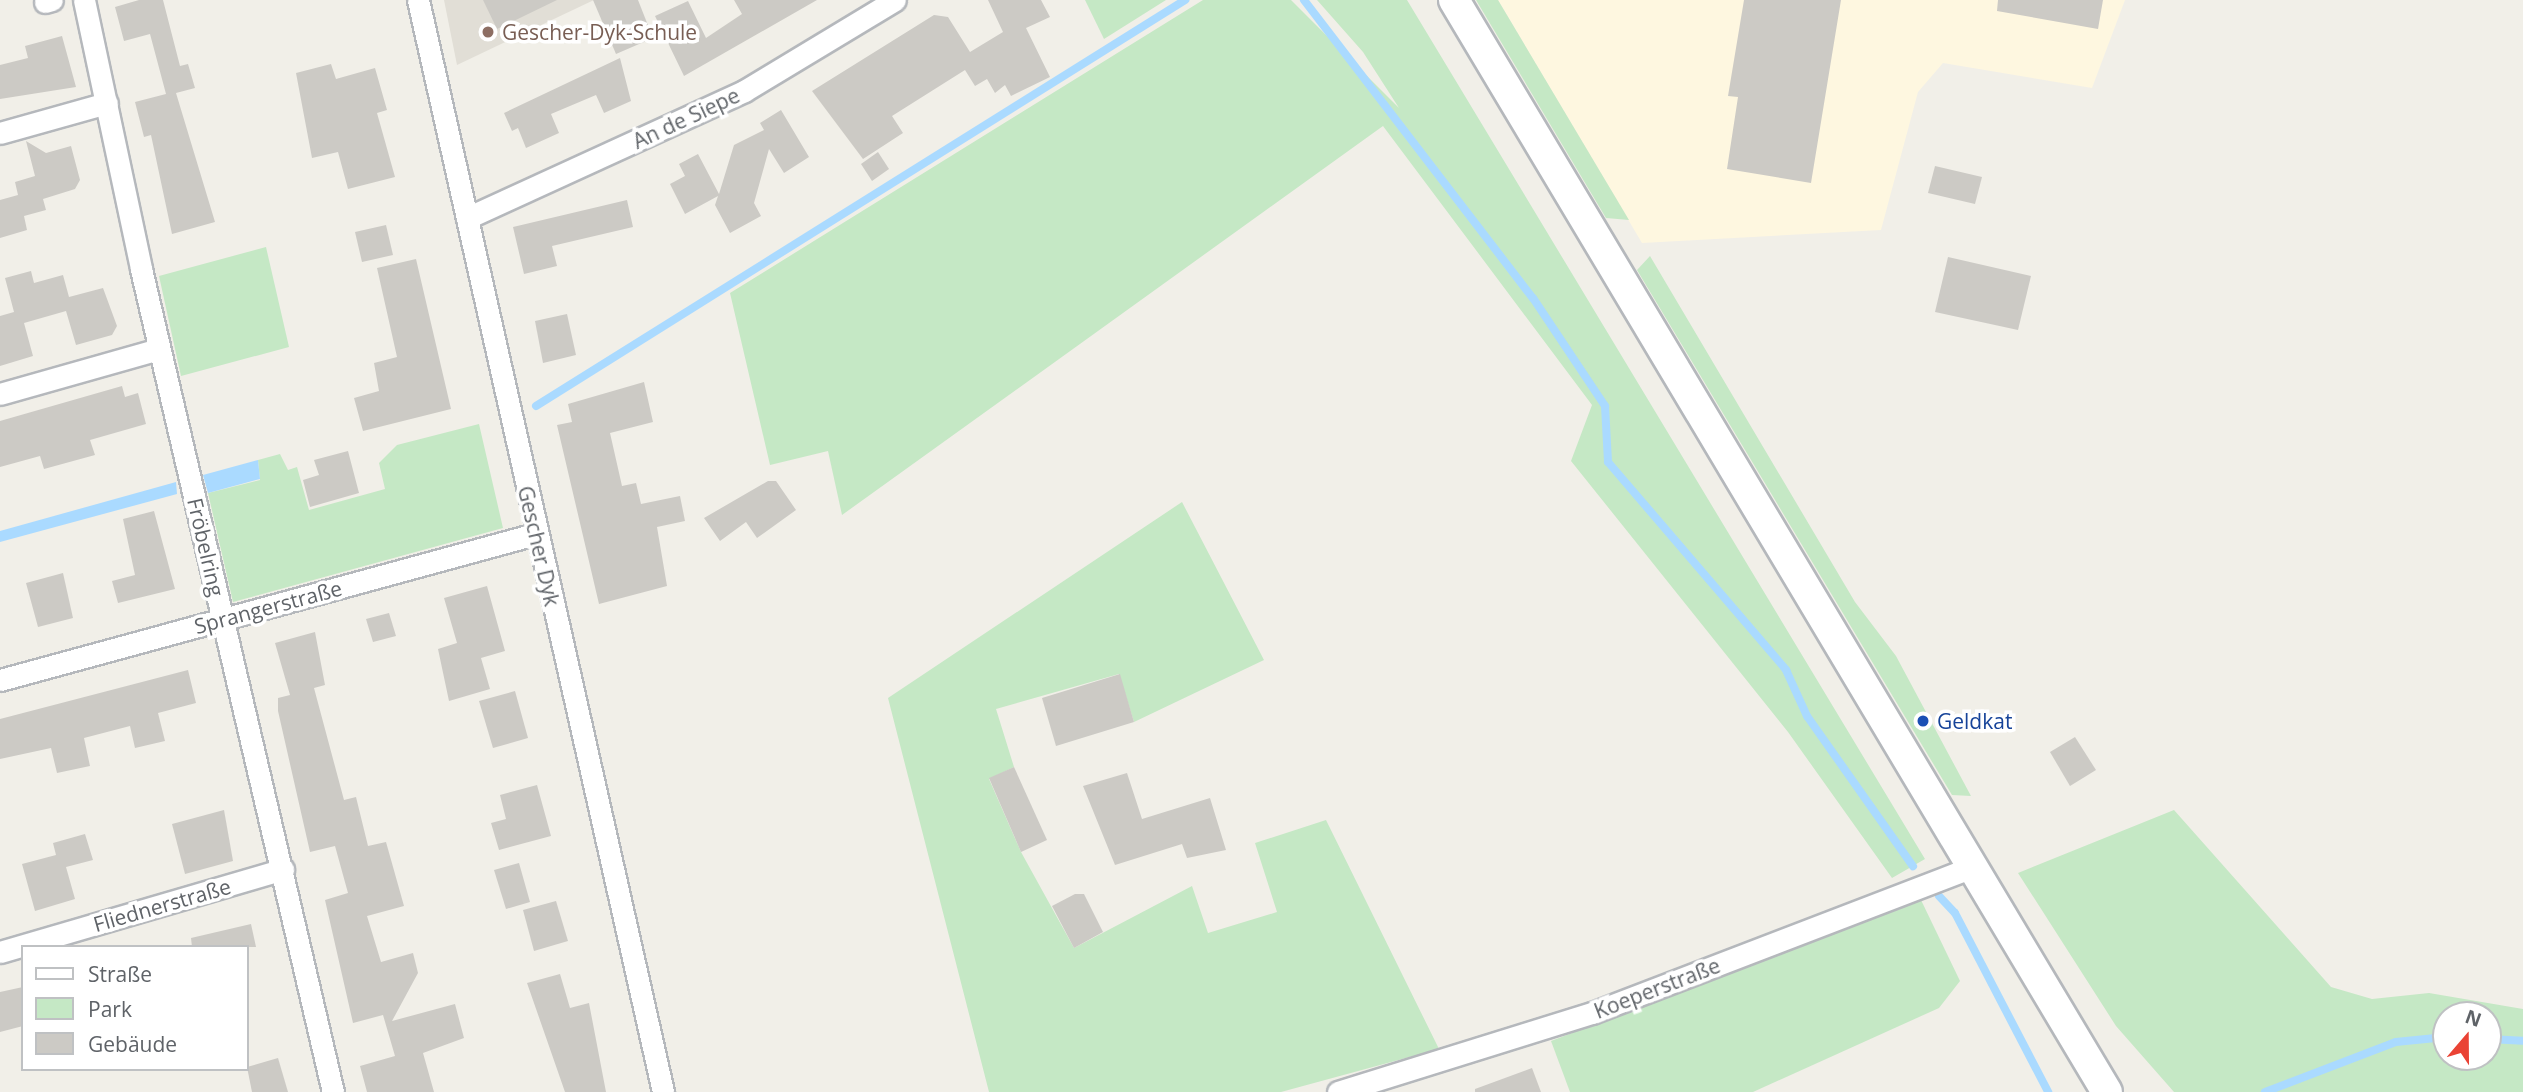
<!DOCTYPE html>
<meta charset="utf-8">
<style>
body{margin:0}
#map{position:relative;width:2523px;height:1092px;overflow:hidden;background:#f1efe8;font-family:"Open Sans",sans-serif}
div>[style]{position:absolute}
.commercial>*{inset:0;background:#fef7e0}
.education>*{inset:0;background:#e1ded6}
.green>*{inset:0;background:#c5e8c5}
.water>*{inset:0;background:#aadaff}
.stream>*{height:8px;margin:-4px;padding:0 4px;transform-origin:4px;border-radius:4px;background:#aadaff}
.building>*{inset:0;background:#cccac5}
.roads{filter:drop-shadow(2px 0 #b5b8bc) drop-shadow(-2px 0 #b5b8bc) drop-shadow(0 2px #b5b8bc) drop-shadow(0 -2px #b5b8bc)}
.street>*{height:21px;margin:-10.5px;padding:0 10.5px;transform-origin:10.5px;border-radius:10.5px;background:#fff}
.secondary>*{height:30px;margin:-15px;padding:0 15px;transform-origin:15px;border-radius:15px;background:#fff}
.dots>*{width:19px;height:19px;translate:-50% -50%;box-sizing:border-box;border:4px solid #fff;border-radius:50%}
span{translate:-50% -50%;white-space:nowrap;text-align:center;line-height:1.15;-webkit-text-stroke:7px #fff;paint-order:stroke}
.education-label{font-size:21px;color:#785e54}
.left{translate:0 -50%;text-align:left}
.street-label{font-size:21px;color:#5f6368}
.transit-label{font-size:21px;color:#164399}
.legend{position:absolute;left:21px;top:945px;width:228px;height:126px;box-sizing:border-box;background:#fff;border:2px solid #bfc1c3;margin:0;padding:9px 12px;list-style:none;font-size:21px;color:#5f6368}
.legend li{display:flex;align-items:center;gap:14px;height:35px}
.legend b{width:35px;border:2px solid #bfc1c3}
.north{position:absolute;left:2432px;top:1001px;width:70px;height:70px;box-sizing:border-box;background:#fff;border:2px solid #bfc1c3;border-radius:50%;rotate:20deg;font-size:19px;font-weight:700;line-height:28px;text-align:center;color:#5f6368}
.north::after{content:'';display:block;margin:auto;width:24px;height:32px;background:#ea4335;clip-path:polygon(50% 0,100% 100%,50% 72%,0 100%)}
</style>
<div id="map">
<div class="commercial">
<i style="clip-path:polygon(1498px 0,2125px 0,2092px 88px,1943px 63px,1918px 92px,1881px 230px,1642px 243px)"></i>
</div>
<div class="education">
<i style="clip-path:polygon(444px 0,594px 0,457px 65px)"></i>
</div>
<div class="green">
<i style="clip-path:polygon(1085px 0,1166px 0,1104px 39px)"></i>
<i style="clip-path:polygon(1203px 0,1291px 0,1399px 108px,1363px 52px,1317px 0,1407px 0,1925px 859px,1892px 878px,1788px 732px,1571px 461px,1592px 405px,1383px 126px,842px 515px,828px 451px,770px 465px,730px 293px)"></i>
<i style="clip-path:polygon(1476px 0,1498px 0,1629px 220px,1606px 218px)"></i>
<i style="clip-path:polygon(266px 247px,289px 347px,181px 376px,159px 276px)"></i>
<i style="clip-path:polygon(1650px 256px,1855px 602px,1896px 656px,1971px 796px,1952px 795px,1637px 270px)"></i>
<i style="clip-path:polygon(479px 424px,503px 528px,233px 602px,208px 493px,260px 480px,258px 460px,280px 454px,288px 470px,297px 467px,309px 510px,385px 489px,379px 463px,397px 445px)"></i>
<i style="clip-path:polygon(1182px 502px,1264px 660px,1134px 722px,1119px 674px,996px 709px,1014px 767px,989px 779px,1021px 852px,1074px 948px,1192px 886px,1208px 933px,1277px 912px,1255px 843px,1326px 820px,1439px 1049px,1281px 1092px,989px 1092px,888px 698px)"></i>
<i style="clip-path:polygon(evenodd,2174px 810px,2331px 987px,2372px 999px,2429px 993px,2523px 1009px,2523px 1092px,2174px 1092px,2116px 1026px,2018px 873px,2174px 810px,2446px 1015px,2488px 1015px,2488px 1057px,2446px 1057px,2446px 1015px)"></i>
<i style="clip-path:polygon(1921px 900px,1960px 981px,1939px 1008px,1753px 1092px,1570px 1092px,1551px 1041px)"></i>
</div>
<div class="water">
<i style="clip-path:polygon(258px 460px,260px 479px,208px 493px,203px 475px)"></i>
<i style="clip-path:polygon(176px 482px,177px 494px,0 542px,0 531px)"></i>
</div>
<div class="stream">
<i style="left:1304px;top:0;width:376px;rotate:52.5deg"></i>
<i style="left:1533px;top:298px;width:130px;rotate:56.3deg"></i>
<i style="left:1605px;top:406px;width:56px;rotate:86.9deg"></i>
<i style="left:1608px;top:462px;width:274px;rotate:49.4deg"></i>
<i style="left:1786px;top:670px;width:51px;rotate:65.5deg"></i>
<i style="left:1807px;top:716px;width:184px;rotate:54.8deg"></i>
<i style="left:536px;top:406px;width:766px;rotate:-32.03deg"></i>
<i style="left:1939px;top:896px;width:23px;rotate:47deg"></i>
<i style="left:1955px;top:913px;width:202px;rotate:62.5deg"></i>
<i style="left:2488px;top:1039px;width:35px;rotate:3deg"></i>
<i style="left:2265px;top:1092px;width:140px;rotate:-20.9deg"></i>
<i style="left:2396px;top:1042px;width:50px;rotate:-5.7deg"></i>
</div>
<div class="building">
<i style="clip-path:polygon(139px 0,163px 0,180px 66px,188px 64px,195px 88px,176px 93px,215px 222px,172px 234px,151px 135px,144px 137px,135px 102px,166px 94px,150px 34px,124px 41px,115px 7px)"></i>
<i style="clip-path:polygon(483px 0,557px 0,497px 29px)"></i>
<i style="clip-path:polygon(593px 0,638px 0,653px 38px,616px 54px)"></i>
<i style="clip-path:polygon(734px 0,817px 0,684px 76px,655px 16px,688px 1px,706px 38px,742px 14px)"></i>
<i style="clip-path:polygon(988px 0,1041px 0,1050px 17px,1026px 28px,1050px 77px,1011px 96px,1005px 85px,995px 93px,987px 79px,975px 86px,965px 70px,892px 116px,903px 133px,863px 159px,812px 91px,934px 15px,948px 17px,970px 52px,1003px 32px)"></i>
<i style="clip-path:polygon(1744px 0,1841px 0,1811px 183px,1727px 169px,1738px 97px,1728px 96px)"></i>
<i style="clip-path:polygon(1998px 0,2103px 0,2098px 29px,1997px 11px)"></i>
<i style="clip-path:polygon(62px 36px,76px 87px,0 99px,0 65px,28px 58px,25px 46px)"></i>
<i style="clip-path:polygon(620px 58px,631px 101px,604px 113px,596px 95px,551px 114px,559px 133px,526px 148px,518px 128px,512px 131px,504px 113px)"></i>
<i style="clip-path:polygon(331px 64px,336px 79px,375px 68px,387px 110px,377px 113px,395px 177px,348px 189px,338px 152px,312px 158px,296px 73px)"></i>
<i style="clip-path:polygon(781px 110px,809px 157px,784px 173px,769px 149px,754px 203px,761px 216px,730px 233px,715px 205px,718px 196px,685px 214px,670px 184px,685px 176px,679px 164px,698px 154px,719px 194px,734px 145px,764px 130px,760px 123px)"></i>
<i style="clip-path:polygon(26px 141px,46px 153px,71px 146px,80px 180px,75px 189px,43px 199px,46px 210px,24px 216px,27px 230px,0 238px,0 200px,18px 195px,15px 182px,35px 176px)"></i>
<i style="clip-path:polygon(878px 152px,889px 169px,872px 181px,861px 164px)"></i>
<i style="clip-path:polygon(1935px 166px,1982px 177px,1975px 204px,1928px 193px)"></i>
<i style="clip-path:polygon(627px 200px,633px 227px,552px 246px,557px 266px,524px 274px,513px 227px)"></i>
<i style="clip-path:polygon(386px 225px,393px 255px,362px 262px,355px 232px)"></i>
<i style="clip-path:polygon(1948px 257px,2031px 276px,2018px 330px,1935px 312px)"></i>
<i style="clip-path:polygon(416px 259px,451px 409px,363px 431px,354px 398px,379px 391px,374px 363px,397px 357px,377px 268px)"></i>
<i style="clip-path:polygon(31px 271px,34px 283px,63px 275px,69px 297px,103px 288px,117px 326px,112px 335px,76px 345px,66px 311px,24px 323px,33px 356px,0 366px,0 316px,14px 312px,5px 278px)"></i>
<i style="clip-path:polygon(567px 314px,576px 355px,543px 363px,535px 321px)"></i>
<i style="clip-path:polygon(644px 382px,653px 422px,610px 433px,622px 486px,636px 483px,641px 504px,680px 496px,685px 521px,657px 527px,667px 586px,599px 604px,557px 425px,572px 422px,568px 404px)"></i>
<i style="clip-path:polygon(122px 386px,125px 397px,138px 393px,146px 424px,90px 440px,95px 455px,44px 469px,40px 456px,0 467px,0 421px)"></i>
<i style="clip-path:polygon(348px 451px,359px 493px,310px 507px,303px 480px,319px 475px,314px 460px)"></i>
<i style="clip-path:polygon(768px 481px,776px 481px,796px 510px,757px 538px,746px 522px,720px 541px,704px 518px)"></i>
<i style="clip-path:polygon(154px 511px,175px 589px,118px 603px,112px 581px,135px 575px,123px 519px)"></i>
<i style="clip-path:polygon(63px 573px,73px 618px,38px 627px,26px 583px)"></i>
<i style="clip-path:polygon(487px 586px,505px 651px,481px 658px,490px 689px,449px 701px,438px 649px,457px 643px,444px 598px)"></i>
<i style="clip-path:polygon(389px 613px,396px 636px,373px 642px,366px 619px)"></i>
<i style="clip-path:polygon(315px 632px,325px 685px,314px 688px,344px 800px,356px 797px,368px 846px,386px 842px,404px 906px,367px 916px,381px 962px,413px 953px,418px 973px,392px 1021px,455px 1004px,464px 1038px,423px 1053px,434px 1092px,367px 1092px,360px 1066px,395px 1056px,383px 1015px,353px 1023px,325px 900px,348px 893px,335px 846px,310px 852px,278px 711px,278px 698px,290px 695px,275px 643px)"></i>
<i style="clip-path:polygon(188px 670px,196px 703px,158px 713px,165px 741px,135px 748px,130px 726px,84px 738px,90px 766px,57px 773px,51px 748px,0 759px,0 719px)"></i>
<i style="clip-path:polygon(1120px 674px,1134px 722px,1056px 746px,1042px 698px)"></i>
<i style="clip-path:polygon(515px 691px,528px 738px,493px 748px,479px 701px)"></i>
<i style="clip-path:polygon(2075px 737px,2096px 770px,2070px 786px,2050px 752px)"></i>
<i style="clip-path:polygon(1014px 767px,1047px 840px,1021px 852px,989px 778px)"></i>
<i style="clip-path:polygon(1127px 773px,1142px 819px,1210px 798px,1226px 850px,1187px 858px,1182px 844px,1115px 865px,1083px 786px)"></i>
<i style="clip-path:polygon(537px 785px,551px 836px,499px 850px,491px 823px,506px 819px,500px 795px)"></i>
<i style="clip-path:polygon(224px 810px,233px 861px,185px 874px,172px 824px)"></i>
<i style="clip-path:polygon(85px 834px,93px 860px,66px 867px,75px 899px,35px 911px,22px 864px,56px 855px,53px 843px)"></i>
<i style="clip-path:polygon(519px 863px,530px 902px,506px 909px,494px 870px)"></i>
<i style="clip-path:polygon(1075px 894px,1084px 894px,1103px 932px,1074px 948px,1052px 906px)"></i>
<i style="clip-path:polygon(556px 901px,568px 941px,534px 951px,523px 910px)"></i>
<i style="clip-path:polygon(251px 924px,256px 947px,192px 947px,191px 938px)"></i>
<i style="clip-path:polygon(560px 974px,570px 1008px,589px 1003px,606px 1092px,565px 1092px,527px 983px)"></i>
<i style="clip-path:polygon(23px 987px,23px 1026px,0 1032px,0 992px)"></i>
<i style="clip-path:polygon(278px 1058px,288px 1092px,252px 1092px,247px 1067px)"></i>
<i style="clip-path:polygon(1532px 1068px,1541px 1092px,1475px 1092px,1475px 1089px)"></i>
</div>
<div class="roads">
<div class="street">
<i style="left:84px;top:0;width:275px;rotate:78deg"></i>
<i style="left:141px;top:269px;width:845px;rotate:76.87deg"></i>
<i style="left:418px;top:0;width:1119px;rotate:77.35deg"></i>
<i style="left:45px;top:2px;width:7px;rotate:-16deg"></i>
<i style="left:0;top:133px;width:111px;rotate:-15.7deg"></i>
<i style="left:467px;top:218px;width:305px;rotate:-24.6deg"></i>
<i style="left:744px;top:91px;width:176px;rotate:-31.1deg"></i>
<i style="left:0;top:394px;width:165px;rotate:-15.8deg"></i>
<i style="left:0;top:680px;width:555px;rotate:-15.26deg"></i>
<i style="left:0;top:952px;width:295px;rotate:-16.3deg"></i>
<i style="left:1338px;top:1092px;width:266px;rotate:-17.3deg"></i>
<i style="left:1592px;top:1013px;width:405px;rotate:-21deg"></i>
</div>
<div class="secondary">
<i style="left:1454px;top:0;width:1272px;rotate:59.12deg"></i>
</div>
</div>
<div class="dots">
<i style="left:488px;top:32px;background:#8d6e63"></i>
<i style="left:1923px;top:721px;background:#1a4fb4"></i>
</div>
<div class="education-label">
<span class="left" style="left:502px;top:32px">Gescher-Dyk-Schule</span>
</div>
<div class="street-label">
<span style="left:686px;top:118px;rotate:-25deg">An de Siepe</span>
<span style="left:539px;top:546px;rotate:77deg">Gescher Dyk</span>
<span style="left:206px;top:547px;rotate:77deg">Fröbelring</span>
<span style="left:268px;top:607px;rotate:-15deg">Sprangerstraße</span>
<span style="left:162px;top:905px;rotate:-16deg">Fliednerstraße</span>
<span style="left:1657px;top:988px;rotate:-21deg">Koeperstraße</span>
</div>
<div class="transit-label">
<span class="left" style="left:1937px;top:721px">Geldkat</span>
</div>
<ul class="legend">
<li><b style="height:9px;background:#fff"></b>Straße</li>
<li><b style="height:19px;background:#c5e8c5"></b>Park</li>
<li><b style="height:19px;background:#cccac5"></b>Gebäude</li>
</ul>
<div class="north">N</div>
</div>
